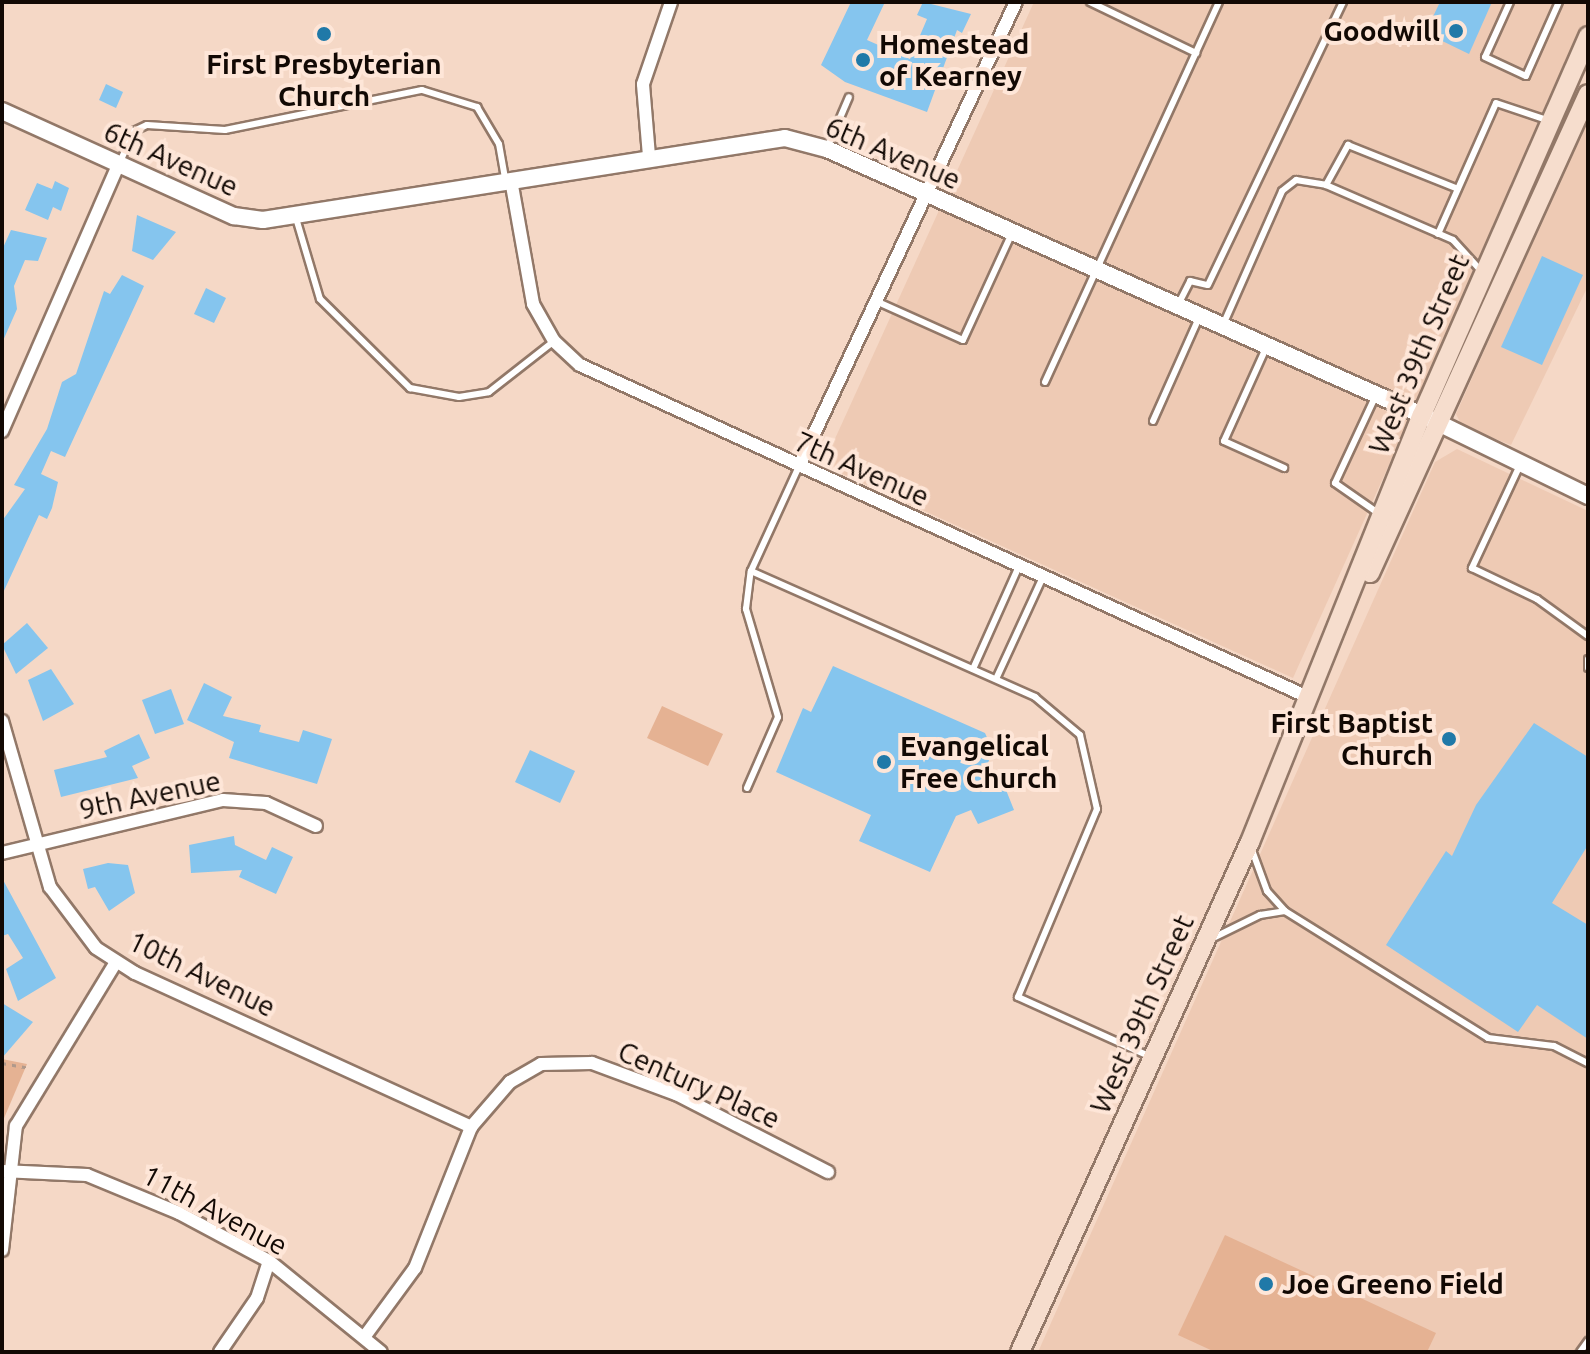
<!DOCTYPE html>
<style>
body{margin:0}
#map{position:relative;width:1590px;height:1354px;overflow:hidden;background:#f5d8c6;font-family:Ubuntu,sans-serif}
div>[style]{position:absolute}
.built>*{inset:0;background:#eecab4}
.green>*{inset:0;background:#e5b293}
.building>*{inset:0;background:#85c5ee}
.path>*{height:3px;margin-top:-1.5px;transform-origin:0;background:repeating-linear-gradient(90deg,#b0998b 0 4px,transparent 0 10px)}
.roads{filter:drop-shadow(2px 0 #927868) drop-shadow(-2px 0 #927868) drop-shadow(0 2px #927868) drop-shadow(0 -2px #927868)}
.service>*{height:6px;margin:-3px;padding:0 3px;transform-origin:3px;border-radius:3px;background:#fff}
.minor>*{height:12px;margin:-6px;padding:0 6px;transform-origin:6px;border-radius:6px;background:#fff}
.tertiary>*{height:16px;margin:-8px;padding:0 8px;transform-origin:8px;border-radius:8px;background:#fff}
.secondary>*{height:18px;margin:-9px;padding:0 9px;transform-origin:9px;border-radius:9px;background:#f6ddcd}
.dots>*{width:22px;height:22px;translate:-50% -50%;box-sizing:border-box;border:4px solid #fee6d8;border-radius:50%}
span{translate:-50% -50%;white-space:nowrap;text-align:center;line-height:1.15;-webkit-text-stroke:8px #fee6d8;paint-order:stroke}
.poi-label{font-size:28px;color:#120904;font-weight:700}
.right{translate:-100% -50%;text-align:right}
.left{translate:0 -50%;text-align:left}
.street-label{font-size:28px;color:#120904}
.frame{position:absolute;inset:0;border:4px solid #120904;pointer-events:none}
</style>
<div id="map">
<div class="built">
<i style="clip-path:polygon(1034px 2px,1588px 2px,1588px 23px,1293px 678px,823px 465px)"></i>
<i style="clip-path:polygon(1588px 118px,1588px 286px,1511px 445px,1462px 426px,1456px 414px)"></i>
<i style="clip-path:polygon(1457px 449px,1588px 511px,1588px 1352px,1038px 1352px,1435px 462px)"></i>
</div>
<div class="green">
<i style="clip-path:polygon(662px 706px,723px 734px,708px 766px,647px 738px)"></i>
<i style="clip-path:polygon(2px 1059px,27px 1064px,2px 1123px)"></i>
<i style="clip-path:polygon(1225px 1235px,1436px 1333px,1427px 1352px,1215px 1352px,1178px 1335px)"></i>
</div>
<div class="building">
<i style="clip-path:polygon(851px 2px,885px 2px,867px 40px,910px 59px,927px 19px,917px 15px,923px 2px,971px 14px,962px 33px,957px 30px,927px 112px,845px 82px,821px 65px)"></i>
<i style="clip-path:polygon(1440px 2px,1492px 2px,1469px 54px,1434px 37px,1429px 25px)"></i>
<i style="clip-path:polygon(106px 84px,123px 92px,116px 108px,99px 100px)"></i>
<i style="clip-path:polygon(55px 181px,69px 188px,61px 211px,53px 207px,48px 220px,25px 210px,37px 183px,52px 189px)"></i>
<i style="clip-path:polygon(137px 215px,176px 232px,153px 260px,132px 251px)"></i>
<i style="clip-path:polygon(11px 230px,47px 238px,38px 261px,25px 260px,14px 286px,17px 309px,2px 343px,2px 250px)"></i>
<i style="clip-path:polygon(1542px 256px,1583px 275px,1542px 365px,1501px 347px)"></i>
<i style="clip-path:polygon(122px 275px,144px 286px,65px 457px,51px 451px,41px 474px,58px 482px,52px 508px,47px 519px,39px 515px,2px 595px,2px 521px,25px 489px,14px 485px,47px 429px,62px 382px,76px 374px,104px 291px,110px 294px)"></i>
<i style="clip-path:polygon(206px 288px,226px 298px,214px 323px,194px 314px)"></i>
<i style="clip-path:polygon(27px 623px,48px 648px,16px 674px,2px 645px)"></i>
<i style="clip-path:polygon(833px 666px,985px 733px,993px 751px,979px 784px,1000px 775px,1014px 810px,978px 824px,971px 810px,956px 816px,930px 872px,859px 841px,871px 815px,776px 772px,803px 708px,811px 712px)"></i>
<i style="clip-path:polygon(51px 669px,74px 704px,43px 721px,28px 680px)"></i>
<i style="clip-path:polygon(204px 683px,232px 697px,223px 716px,261px 725px,259px 732px,299px 742px,303px 730px,332px 739px,317px 784px,229px 758px,234px 742px,187px 720px)"></i>
<i style="clip-path:polygon(171px 689px,184px 724px,155px 734px,142px 700px)"></i>
<i style="clip-path:polygon(1534px 723px,1588px 757px,1588px 845px,1552px 903px,1588px 925px,1588px 1039px,1537px 1005px,1518px 1032px,1386px 945px,1446px 851px,1452px 856px,1476px 805px)"></i>
<i style="clip-path:polygon(139px 734px,150px 758px,132px 766px,138px 778px,61px 797px,54px 770px,107px 757px,104px 751px)"></i>
<i style="clip-path:polygon(530px 750px,575px 771px,560px 803px,515px 782px)"></i>
<i style="clip-path:polygon(234px 836px,235px 845px,266px 860px,272px 847px,293px 857px,276px 894px,239px 877px,242px 870px,191px 873px,189px 845px)"></i>
<i style="clip-path:polygon(108px 863px,128px 865px,135px 893px,109px 911px,95px 887px,88px 889px,83px 869px)"></i>
<i style="clip-path:polygon(2px 878px,56px 978px,18px 1001px,6px 969px,23px 958px,8px 934px,2px 936px)"></i>
<i style="clip-path:polygon(2px 1003px,33px 1022px,2px 1058px)"></i>
</div>
<div class="path">
<i style="left:2px;top:1063px;width:27px;rotate:10deg"></i>
</div>
<div class="roads">
<div class="service">
<i style="left:1090px;top:2px;width:118px;rotate:25.7deg"></i>
<i style="left:1510px;top:2px;width:60px;rotate:114.4deg"></i>
<i style="left:1485px;top:57px;width:45px;rotate:24.9deg"></i>
<i style="left:1526px;top:76px;width:81px;rotate:-66deg"></i>
<i style="left:828px;top:146px;width:53px;rotate:-66.8deg"></i>
<i style="left:120px;top:162px;width:34px;rotate:-66deg"></i>
<i style="left:134px;top:131px;width:14px;rotate:-25deg"></i>
<i style="left:147px;top:125px;width:78px;rotate:3.7deg"></i>
<i style="left:225px;top:130px;width:201px;rotate:-11.5deg"></i>
<i style="left:422px;top:90px;width:58px;rotate:17.2deg"></i>
<i style="left:477px;top:107px;width:43px;rotate:59.3deg"></i>
<i style="left:499px;top:144px;width:36px;rotate:80deg"></i>
<i style="left:1326px;top:185px;width:46px;rotate:-61.2deg"></i>
<i style="left:1348px;top:145px;width:118px;rotate:21.8deg"></i>
<i style="left:296px;top:218px;width:84px;rotate:73.5deg"></i>
<i style="left:320px;top:299px;width:127px;rotate:44.7deg"></i>
<i style="left:410px;top:388px;width:50px;rotate:10.4deg"></i>
<i style="left:459px;top:397px;width:30px;rotate:-9deg"></i>
<i style="left:489px;top:392px;width:83px;rotate:-38.1deg"></i>
<i style="left:1438px;top:234px;width:143px;rotate:-66.1deg"></i>
<i style="left:1496px;top:103px;width:54px;rotate:18.4deg"></i>
<i style="left:878px;top:302px;width:93px;rotate:24.1deg"></i>
<i style="left:963px;top:340px;width:115px;rotate:-65.4deg"></i>
<i style="left:1178px;top:305px;width:27px;rotate:-63deg"></i>
<i style="left:1190px;top:281px;width:18px;rotate:13deg"></i>
<i style="left:1208px;top:285px;width:314px;rotate:-64.5deg"></i>
<i style="left:1223px;top:325px;width:146px;rotate:-66.2deg"></i>
<i style="left:1282px;top:191px;width:18px;rotate:-38deg"></i>
<i style="left:1296px;top:180px;width:30px;rotate:9deg"></i>
<i style="left:1326px;top:185px;width:138px;rotate:23.4deg"></i>
<i style="left:1453px;top:240px;width:43px;rotate:47.8deg"></i>
<i style="left:1266px;top:348px;width:102px;rotate:114.3deg"></i>
<i style="left:1224px;top:441px;width:66px;rotate:24.2deg"></i>
<i style="left:1045px;top:382px;width:418px;rotate:-65.4deg"></i>
<i style="left:1376px;top:395px;width:97px;rotate:115deg"></i>
<i style="left:1335px;top:483px;width:52px;rotate:34.9deg"></i>
<i style="left:1153px;top:421px;width:111px;rotate:-66deg"></i>
<i style="left:1520px;top:465px;width:114px;rotate:115deg"></i>
<i style="left:1472px;top:568px;width:72px;rotate:25.5deg"></i>
<i style="left:1537px;top:599px;width:63px;rotate:36deg"></i>
<i style="left:751px;top:571px;width:311px;rotate:23.9deg"></i>
<i style="left:1035px;top:697px;width:59px;rotate:40.2deg"></i>
<i style="left:1080px;top:735px;width:76px;rotate:77.1deg"></i>
<i style="left:1097px;top:809px;width:204px;rotate:112.8deg"></i>
<i style="left:1018px;top:997px;width:146px;rotate:24.3deg"></i>
<i style="left:1588px;top:659px;width:9px;rotate:90deg"></i>
<i style="left:973px;top:669px;width:113px;rotate:-65.9deg"></i>
<i style="left:996px;top:679px;width:112px;rotate:-65.3deg"></i>
<i style="left:747px;top:788px;width:77px;rotate:-66.4deg"></i>
<i style="left:778px;top:717px;width:113px;rotate:-106.5deg"></i>
<i style="left:746px;top:609px;width:38px;rotate:-83deg"></i>
<i style="left:751px;top:571px;width:115px;rotate:-65.4deg"></i>
<i style="left:1252px;top:850px;width:44px;rotate:69.9deg"></i>
<i style="left:1267px;top:891px;width:27px;rotate:48deg"></i>
<i style="left:1285px;top:911px;width:239px;rotate:32deg"></i>
<i style="left:1488px;top:1038px;width:66px;rotate:6.9deg"></i>
<i style="left:1554px;top:1046px;width:38px;rotate:27deg"></i>
<i style="left:1211px;top:939px;width:55px;rotate:-26.1deg"></i>
<i style="left:1260px;top:915px;width:25px;rotate:-9deg"></i>
<i style="left:1580px;top:1352px;width:14px;rotate:-54deg"></i>
</div>
<div class="minor">
<i style="left:649px;top:156px;width:72px;rotate:-94.8deg"></i>
<i style="left:643px;top:84px;width:87px;rotate:-71.1deg"></i>
<i style="left:511px;top:180px;width:126px;rotate:79.9deg"></i>
<i style="left:533px;top:304px;width:43px;rotate:60.4deg"></i>
<i style="left:554px;top:341px;width:35px;rotate:43deg"></i>
<i style="left:580px;top:365px;width:802px;rotate:24.52deg"></i>
<i style="left:2px;top:431px;width:290px;rotate:-66.4deg"></i>
<i style="left:799px;top:466px;width:512px;rotate:-64.94deg"></i>
<i style="left:2px;top:721px;width:173px;rotate:73.9deg"></i>
<i style="left:50px;top:887px;width:76px;rotate:53deg"></i>
<i style="left:96px;top:948px;width:46px;rotate:32.7deg"></i>
<i style="left:135px;top:973px;width:370px;rotate:24.6deg"></i>
<i style="left:2px;top:853px;width:227px;rotate:-13.5deg"></i>
<i style="left:223px;top:800px;width:43px;rotate:4deg"></i>
<i style="left:266px;top:803px;width:55px;rotate:24.7deg"></i>
<i style="left:2px;top:1171px;width:85px;rotate:2.7deg"></i>
<i style="left:87px;top:1175px;width:100px;rotate:22.4deg"></i>
<i style="left:179px;top:1213px;width:102px;rotate:28.1deg"></i>
<i style="left:269px;top:1261px;width:144px;rotate:39.1deg"></i>
<i style="left:2px;top:1250px;width:125px;rotate:-83.6deg"></i>
<i style="left:16px;top:1126px;width:192px;rotate:-58.6deg"></i>
<i style="left:365px;top:1336px;width:84px;rotate:-53.7deg"></i>
<i style="left:415px;top:1268px;width:152px;rotate:-68.3deg"></i>
<i style="left:471px;top:1127px;width:60px;rotate:-49.1deg"></i>
<i style="left:510px;top:1082px;width:36px;rotate:-30deg"></i>
<i style="left:541px;top:1064px;width:51px;rotate:-1.1deg"></i>
<i style="left:592px;top:1063px;width:90px;rotate:20.3deg"></i>
<i style="left:676px;top:1094px;width:171px;rotate:27.2deg"></i>
<i style="left:220px;top:1352px;width:65px;rotate:-55.6deg"></i>
<i style="left:257px;top:1298px;width:39px;rotate:-72deg"></i>
</div>
<div class="tertiary">
<i style="left:2px;top:111px;width:255px;rotate:24.4deg"></i>
<i style="left:234px;top:216px;width:29px;rotate:8deg"></i>
<i style="left:263px;top:220px;width:528px;rotate:-8.93deg"></i>
<i style="left:785px;top:138px;width:43px;rotate:14.7deg"></i>
<i style="left:827px;top:149px;width:652px;rotate:24.09deg"></i>
<i style="left:1422px;top:415px;width:185px;rotate:26deg"></i>
</div>
<div class="secondary">
<i style="left:1370px;top:573px;width:526px;rotate:-65.53deg"></i>
<i style="left:1020px;top:1352px;width:559px;rotate:-65.73deg"></i>
<i style="left:1250px;top:842px;width:460px;rotate:-68.1deg"></i>
<i style="left:1422px;top:415px;width:414px;rotate:-66.3deg"></i>
</div>
</div>
<div class="dots">
<i style="left:1456px;top:31px;background:#2079a8"></i>
<i style="left:324px;top:34px;background:#2079a8"></i>
<i style="left:863px;top:60px;background:#2079a8"></i>
<i style="left:1449px;top:739px;background:#2079a8"></i>
<i style="left:884px;top:762px;background:#2079a8"></i>
<i style="left:1266px;top:1284px;background:#2079a8"></i>
</div>
<div class="poi-label">
<span class="right" style="left:1440px;top:31px">Goodwill</span>
<span class="left" style="left:879px;top:60px">Homestead<br>of Kearney</span>
<span style="left:324px;top:80px">First Presbyterian<br>Church</span>
<span class="right" style="left:1433px;top:739px">First Baptist<br>Church</span>
<span class="left" style="left:900px;top:762px">Evangelical<br>Free Church</span>
<span class="left" style="left:1282px;top:1284px">Joe Greeno Field</span>
</div>
<div class="street-label">
<span style="left:893px;top:153px;rotate:23deg">6th Avenue</span>
<span style="left:171px;top:159px;rotate:24deg">6th Avenue</span>
<span style="left:1419px;top:354px;rotate:-67deg">West 39th Street</span>
<span style="left:862px;top:469px;rotate:24deg">7th Avenue</span>
<span style="left:150px;top:795px;rotate:-12deg">9th Avenue</span>
<span style="left:202px;top:974px;rotate:26deg">10th Avenue</span>
<span style="left:1142px;top:1014px;rotate:-66deg">West 39th Street</span>
<span style="left:699px;top:1085px;rotate:24deg">Century Place</span>
<span style="left:215px;top:1210px;rotate:28deg">11th Avenue</span>
</div>
<div class="frame"></div>
</div>
